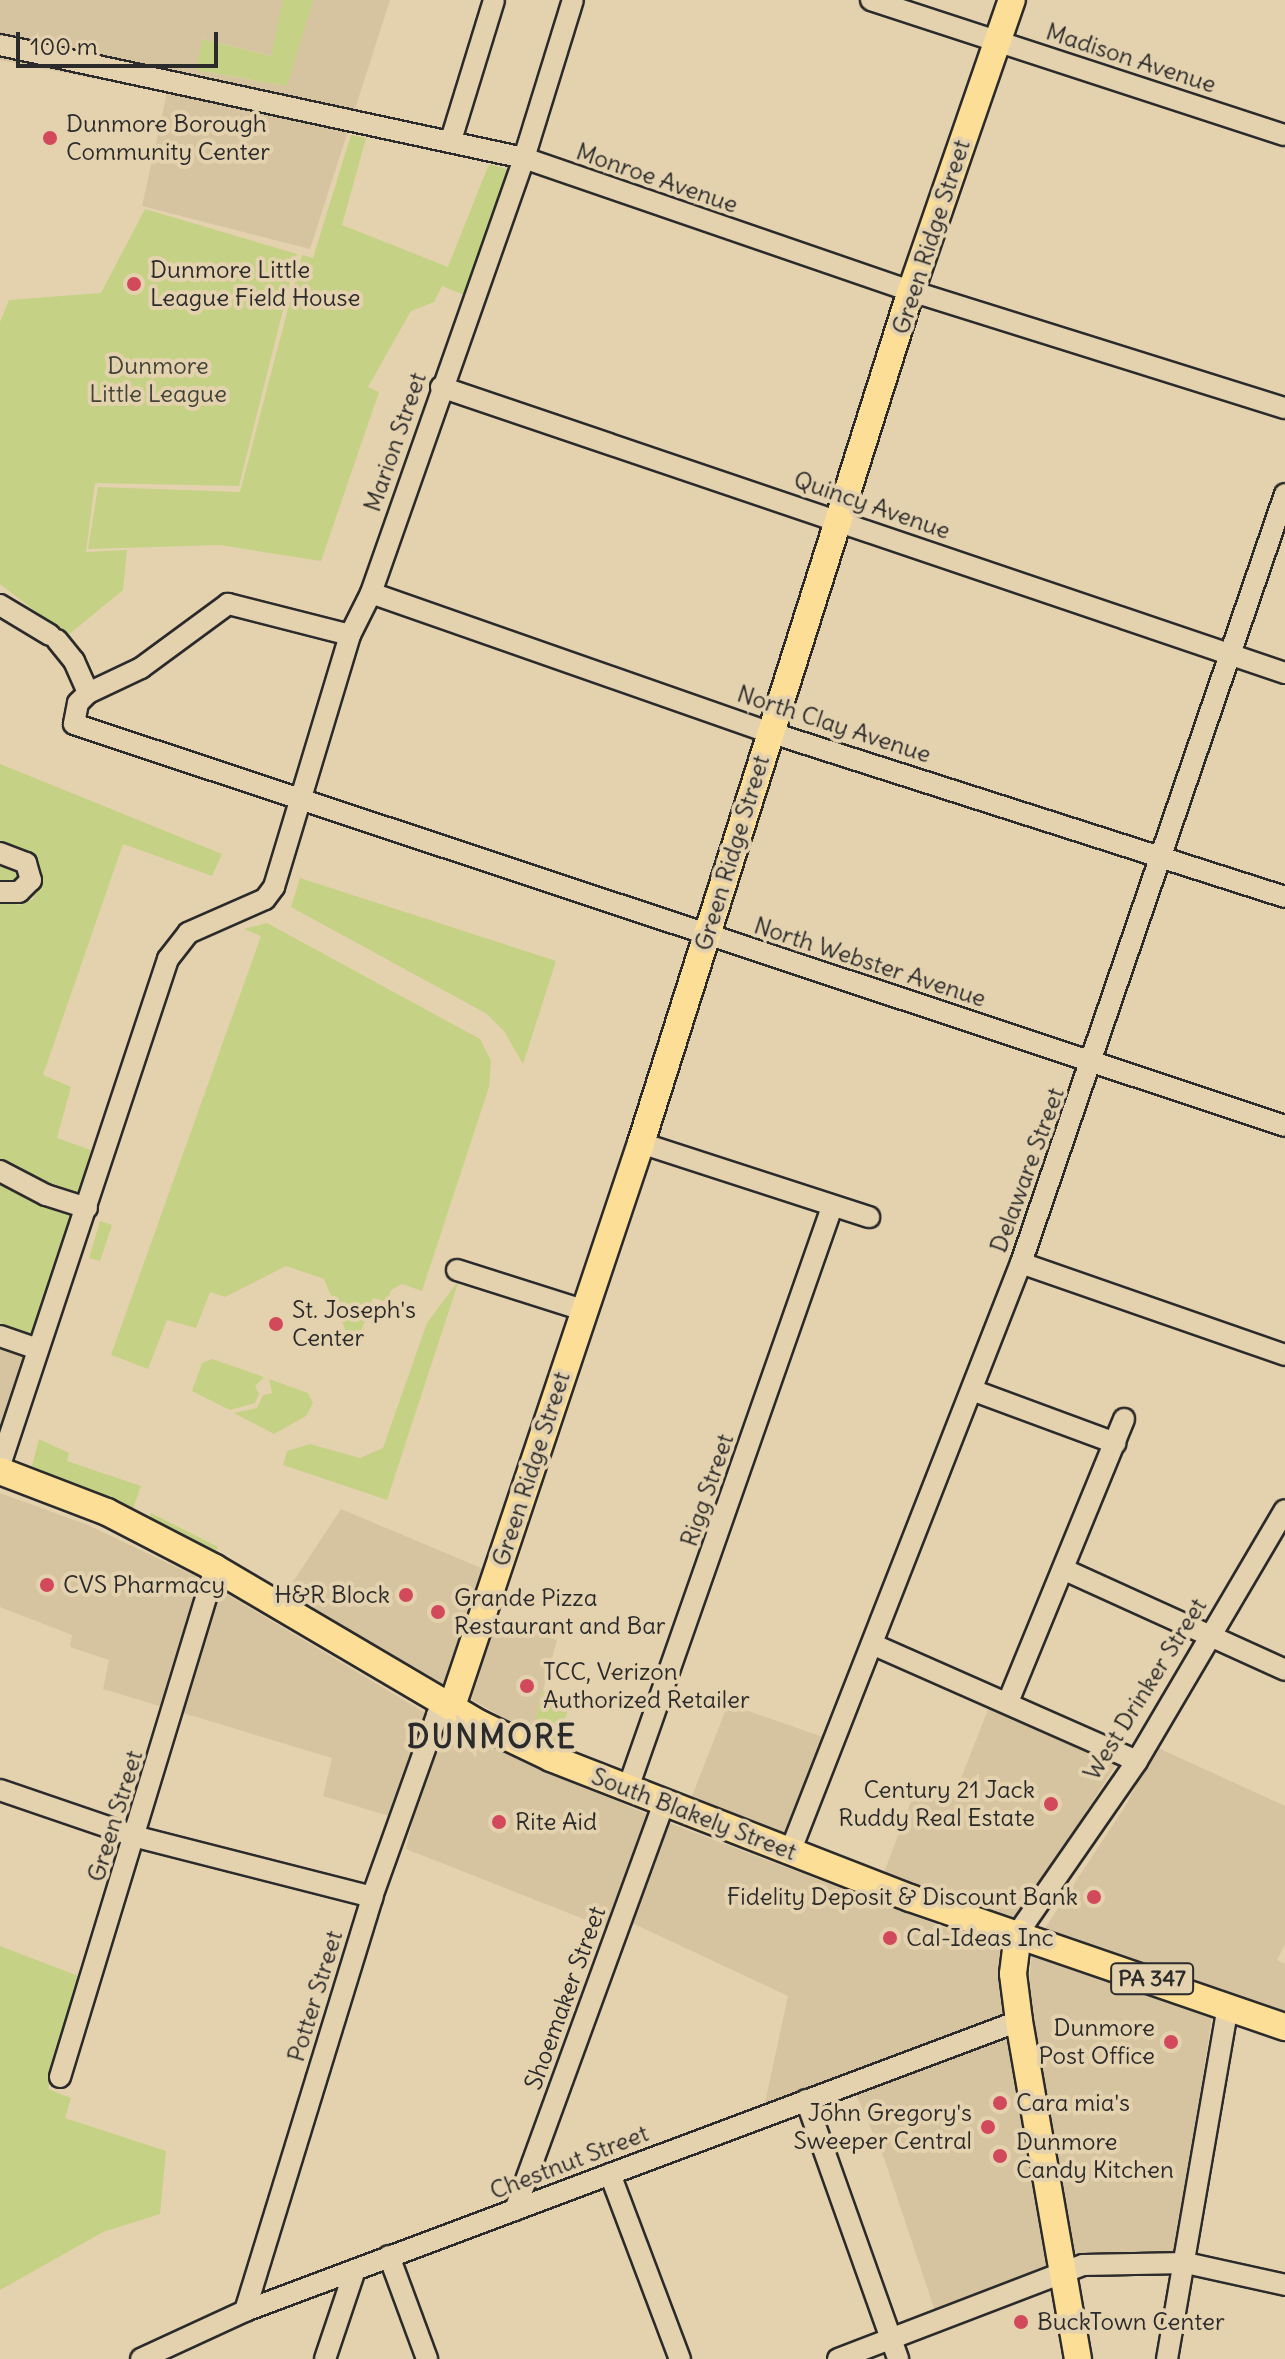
<!DOCTYPE html>
<style>
body{margin:0}
#map{position:relative;width:1285px;height:2359px;overflow:hidden;background:#e4d2af;font-family:Delius,sans-serif}
div>[style]{position:absolute}
.built>*{inset:0;background:#d6c3a0}
.green>*{inset:0;background:#c5d184}
.roads{filter:drop-shadow(2px 0 #2b2b2b) drop-shadow(-2px 0 #2b2b2b) drop-shadow(0 2px #2b2b2b) drop-shadow(0 -2px #2b2b2b)}
.minor>*{height:20px;margin:-10px;padding:0 10px;transform-origin:10px;border-radius:10px;background:#e4d2af}
.major>*{height:26px;margin:-13px;padding:0 13px;transform-origin:13px;border-radius:13px;background:#fcde96}
.dots>*{width:22px;height:22px;translate:-50% -50%;box-sizing:border-box;border:4px solid #e4d2af;border-radius:50%}
span{translate:-50% -50%;white-space:nowrap;text-align:center;line-height:1.15;-webkit-text-stroke:8px #e4d2af;paint-order:stroke}
.shield-label span{padding:2px 6px;background:#e4d2af;border:2px solid;border-radius:6px;-webkit-text-stroke-width:0}
.shield-label{font-size:22px;color:#2b2b2b;font-weight:700}
.street-label{font-size:24px;color:#2b2b2b}
.poi-label{font-size:24px;color:#2b2b2b}
.left{translate:0 -50%;text-align:left}
.right{translate:-100% -50%;text-align:right}
.park-label{font-size:24px;color:#424438}
.district-label{font-size:32px;color:#2b2b2b;font-weight:700;letter-spacing:2px}
.scale{position:absolute;left:16px;top:32px;width:202px;height:36px;box-sizing:border-box;border:4px solid #2b2b2b;border-top:0;padding-left:10px;font-size:24px;line-height:28px;white-space:nowrap;color:#2b2b2b;-webkit-text-stroke:6px #e4d2af;paint-order:stroke}
</style>
<div id="map">
<div class="built">
<i style="clip-path:polygon(0 0,283px 0,272px 56px,203px 39px,196px 70px,286px 86px,313px 0,390px 0,310px 249px,142px 206px,167px 93px,0 60px)"></i>
<i style="clip-path:polygon(0 1343px,36px 1354px,0 1443px)"></i>
<i style="clip-path:polygon(0 1493px,88px 1525px,201px 1579px,424px 1712px,551px 1772px,651px 1816px,1000px 1949px,1005px 2017px,765px 2103px,788px 1996px,632px 1923px,627px 1936px,406px 1849px,412px 1823px,323px 1796px,332px 1758px,103px 1689px,109px 1660px,70px 1647px,72px 1635px,0 1607px)"></i>
<i style="clip-path:polygon(341px 1509px,505px 1578px,492px 1619px,557px 1640px,531px 1733px,285px 1594px)"></i>
<i style="clip-path:polygon(728px 1704px,826px 1738px,787px 1836px,692px 1796px)"></i>
<i style="clip-path:polygon(989px 1707px,1119px 1760px,1015px 1922px,883px 1875px,918px 1783px,954px 1796px)"></i>
<i style="clip-path:polygon(1156px 1747px,1285px 1806px,1285px 1944px,1277px 1960px,1285px 1964px,1285px 2014px,1043px 1931px,1126px 1805px)"></i>
<i style="clip-path:polygon(1032px 1953px,1213px 2010px,1176px 2251px,1071px 2254px,1029px 1985px)"></i>
<i style="clip-path:polygon(1009px 2038px,1049px 2268px,935px 2311px,884px 2158px,856px 2095px)"></i>
</div>
<div class="green">
<i style="clip-path:polygon(283px 0,313px 0,287px 86px,196px 70px,202px 39px,271px 56px)"></i>
<i style="clip-path:polygon(351px 135px,366px 138px,342px 225px,448px 267px,489px 164px,514px 171px,467px 296px,442px 286px,434px 302px,411px 311px,368px 387px,379px 392px,321px 561px,220px 545px,88px 549px,98px 487px,240px 492px,302px 255px,313px 258px)"></i>
<i style="clip-path:polygon(145px 209px,297px 254px,239px 486px,95px 483px,86px 552px,127px 550px,123px 590px,67px 636px,0 584px,0 322px,9px 300px,101px 293px)"></i>
<i style="clip-path:polygon(0 764px,222px 854px,212px 876px,123px 844px,43px 1075px,71px 1087px,57px 1138px,91px 1150px,79px 1194px,0 1163px,0 902px,20px 905px,33px 899px,40px 876px,28px 851px,0 843px)"></i>
<i style="clip-path:polygon(0 861px,12px 865px,20px 880px,8px 885px,0 881px)"></i>
<i style="clip-path:polygon(300px 878px,556px 961px,523px 1064px,504px 1031px,487px 1014px,291px 907px)"></i>
<i style="clip-path:polygon(267px 923px,480px 1039px,491px 1061px,489px 1087px,422px 1291px,402px 1284px,391px 1290px,388px 1302px,373px 1298px,357px 1343px,350px 1341px,324px 1279px,286px 1266px,225px 1297px,210px 1292px,196px 1328px,167px 1320px,148px 1369px,111px 1355px,261px 936px,244px 929px)"></i>
<i style="clip-path:polygon(0 1185px,73px 1215px,35px 1335px,0 1323px)"></i>
<i style="clip-path:polygon(100px 1221px,112px 1225px,100px 1261px,89px 1258px)"></i>
<i style="clip-path:polygon(459px 1280px,387px 1500px,283px 1465px,287px 1451px,310px 1444px,360px 1458px,383px 1448px,427px 1323px)"></i>
<i style="clip-path:polygon(212px 1359px,264px 1377px,255px 1386px,259px 1394px,255px 1403px,230px 1410px,192px 1391px,202px 1363px)"></i>
<i style="clip-path:polygon(269px 1379px,308px 1393px,313px 1403px,306px 1416px,274px 1434px,234px 1413px,257px 1408px,263px 1395px,272px 1393px)"></i>
<i style="clip-path:polygon(39px 1439px,69px 1453px,67px 1461px,141px 1486px,132px 1511px,32px 1466px)"></i>
<i style="clip-path:polygon(151px 1513px,218px 1547px,215px 1553px,149px 1519px)"></i>
<i style="clip-path:polygon(543px 1691px,571px 1700px,560px 1734px,569px 1737px,565px 1748px,531px 1733px)"></i>
<i style="clip-path:polygon(0 1946px,81px 1977px,48px 2089px,71px 2098px,65px 2118px,166px 2151px,160px 2214px,103px 2232px,0 2290px)"></i>
</div>
<div class="roads">
<div class="minor">
<i style="left:871px;top:0;width:435px;rotate:18.1deg"></i>
<i style="left:0;top:45px;width:536px;rotate:12.17deg"></i>
<i style="left:524px;top:158px;width:409px;rotate:19deg"></i>
<i style="left:911px;top:291px;width:392px;rotate:17.4deg"></i>
<i style="left:451px;top:140px;width:146px;rotate:-72.9deg"></i>
<i style="left:441px;top:387px;width:891px;rotate:18.72deg"></i>
<i style="left:371px;top:593px;width:422px;rotate:19.3deg"></i>
<i style="left:769px;top:732px;width:542px;rotate:17.73deg"></i>
<i style="left:0;top:605px;width:58px;rotate:31deg"></i>
<i style="left:350px;top:635px;width:126px;rotate:-165.7deg"></i>
<i style="left:228px;top:604px;width:108px;rotate:143.7deg"></i>
<i style="left:141px;top:668px;width:59px;rotate:154.7deg"></i>
<i style="left:88px;top:693px;width:14px;rotate:135deg"></i>
<i style="left:78px;top:703px;width:21px;rotate:101deg"></i>
<i style="left:74px;top:724px;width:1276px;rotate:18.36deg"></i>
<i style="left:57px;top:640px;width:27px;rotate:51deg"></i>
<i style="left:74px;top:661px;width:35px;rotate:66deg"></i>
<i style="left:0;top:853px;width:28px;rotate:21deg"></i>
<i style="left:26px;top:863px;width:18px;rotate:74deg"></i>
<i style="left:31px;top:880px;width:17px;rotate:135deg"></i>
<i style="left:19px;top:892px;width:19px;rotate:180deg"></i>
<i style="left:641px;top:1143px;width:240px;rotate:18deg"></i>
<i style="left:0;top:1171px;width:52px;rotate:27.6deg"></i>
<i style="left:46px;top:1195px;width:43px;rotate:17.6deg"></i>
<i style="left:1021px;top:1263px;width:280px;rotate:19.2deg"></i>
<i style="left:457px;top:1270px;width:132px;rotate:17.6deg"></i>
<i style="left:0;top:1336px;width:39px;rotate:19deg"></i>
<i style="left:972px;top:1390px;width:153px;rotate:20.3deg"></i>
<i style="left:0;top:1465px;width:533px;rotate:-71.63deg"></i>
<i style="left:168px;top:959px;width:33px;rotate:-52deg"></i>
<i style="left:188px;top:933px;width:84px;rotate:-23.8deg"></i>
<i style="left:265px;top:899px;width:15px;rotate:-53deg"></i>
<i style="left:274px;top:887px;width:263px;rotate:-73.2deg"></i>
<i style="left:350px;top:635px;width:47px;rotate:-63.4deg"></i>
<i style="left:371px;top:593px;width:461px;rotate:-70.6deg"></i>
<i style="left:524px;top:158px;width:165px;rotate:-72.8deg"></i>
<i style="left:1065px;top:1570px;width:242px;rotate:24.4deg"></i>
<i style="left:874px;top:1645px;width:287px;rotate:23.8deg"></i>
<i style="left:1008px;top:1702px;width:306px;rotate:-67.7deg"></i>
<i style="left:628px;top:1788px;width:616px;rotate:-70.65deg"></i>
<i style="left:0;top:1790px;width:145px;rotate:18.9deg"></i>
<i style="left:137px;top:1837px;width:243px;rotate:14.3deg"></i>
<i style="left:790px;top:1852px;width:633px;rotate:-68.59deg"></i>
<i style="left:1021px;top:1263px;width:813px;rotate:-71.05deg"></i>
<i style="left:1018px;top:1933px;width:209px;rotate:-55.3deg"></i>
<i style="left:1137px;top:1761px;width:291px;rotate:-59.5deg"></i>
<i style="left:60px;top:2077px;width:532px;rotate:-73.06deg"></i>
<i style="left:806px;top:2100px;width:275px;rotate:70.4deg"></i>
<i style="left:610px;top:2174px;width:198px;rotate:69.3deg"></i>
<i style="left:515px;top:2210px;width:433px;rotate:-69.9deg"></i>
<i style="left:389px;top:2256px;width:110px;rotate:69.7deg"></i>
<i style="left:245px;top:2311px;width:433px;rotate:-72.9deg"></i>
<i style="left:372px;top:1897px;width:193px;rotate:-70.3deg"></i>
<i style="left:437px;top:1715px;width:17px;rotate:-31deg"></i>
<i style="left:141px;top:2359px;width:115px;rotate:-24.8deg"></i>
<i style="left:245px;top:2311px;width:827px;rotate:-20.54deg"></i>
<i style="left:325px;top:2359px;width:94px;rotate:-71.4deg"></i>
<i style="left:838px;top:2359px;width:262px;rotate:-21deg"></i>
<i style="left:1083px;top:2265px;width:103px;rotate:-1.1deg"></i>
<i style="left:1186px;top:2263px;width:101px;rotate:12.5deg"></i>
<i style="left:1167px;top:2359px;width:359px;rotate:-80.2deg"></i>
</div>
<div class="major">
<i style="left:0;top:1471px;width:115px;rotate:21deg"></i>
<i style="left:107px;top:1512px;width:122px;rotate:27.4deg"></i>
<i style="left:215px;top:1568px;width:308px;rotate:30.5deg"></i>
<i style="left:480px;top:1724px;width:79px;rotate:25.6deg"></i>
<i style="left:551px;top:1758px;width:385px;rotate:21.3deg"></i>
<i style="left:910px;top:1898px;width:397px;rotate:19deg"></i>
<i style="left:452px;top:1706px;width:594px;rotate:-71.44deg"></i>
<i style="left:641px;top:1143px;width:894px;rotate:-72.42deg"></i>
<i style="left:911px;top:291px;width:308px;rotate:-70.9deg"></i>
<i style="left:1018px;top:1933px;width:41px;rotate:97deg"></i>
<i style="left:1013px;top:1974px;width:47px;rotate:82.7deg"></i>
<i style="left:1019px;top:2021px;width:343px;rotate:80.1deg"></i>
</div>
</div>
<div class="dots">
<i style="left:50px;top:138px;background:#d1495b"></i>
<i style="left:134px;top:284px;background:#d1495b"></i>
<i style="left:276px;top:1324px;background:#d1495b"></i>
<i style="left:47px;top:1585px;background:#d1495b"></i>
<i style="left:406px;top:1595px;background:#d1495b"></i>
<i style="left:438px;top:1612px;background:#d1495b"></i>
<i style="left:527px;top:1686px;background:#d1495b"></i>
<i style="left:1051px;top:1804px;background:#d1495b"></i>
<i style="left:499px;top:1822px;background:#d1495b"></i>
<i style="left:1094px;top:1897px;background:#d1495b"></i>
<i style="left:890px;top:1938px;background:#d1495b"></i>
<i style="left:1171px;top:2042px;background:#d1495b"></i>
<i style="left:1000px;top:2103px;background:#d1495b"></i>
<i style="left:988px;top:2127px;background:#d1495b"></i>
<i style="left:1000px;top:2156px;background:#d1495b"></i>
<i style="left:1021px;top:2322px;background:#d1495b"></i>
</div>
<div class="shield-label">
<span style="left:1152px;top:1979px">PA 347</span>
</div>
<div class="street-label">
<span style="left:1131px;top:58px;rotate:18deg">Madison Avenue</span>
<span style="left:657px;top:178px;rotate:19deg">Monroe Avenue</span>
<span style="left:931px;top:237px;rotate:-72deg">Green Ridge Street</span>
<span style="left:395px;top:442px;rotate:-71deg">Marion Street</span>
<span style="left:872px;top:505px;rotate:19deg">Quincy Avenue</span>
<span style="left:834px;top:724px;rotate:18deg">North Clay Avenue</span>
<span style="left:732px;top:853px;rotate:-73deg">Green Ridge Street</span>
<span style="left:870px;top:962px;rotate:18deg">North Webster Avenue</span>
<span style="left:1027px;top:1170px;rotate:-70deg">Delaware Street</span>
<span style="left:531px;top:1469px;rotate:-72deg">Green Ridge Street</span>
<span style="left:707px;top:1490px;rotate:-71deg">Rigg Street</span>
<span style="left:1145px;top:1689px;rotate:-58deg">West Drinker Street</span>
<span style="left:694px;top:1814px;rotate:21deg">South Blakely Street</span>
<span style="left:115px;top:1816px;rotate:-73deg">Green Street</span>
<span style="left:315px;top:1996px;rotate:-73deg">Potter Street</span>
<span style="left:565px;top:1998px;rotate:-70deg">Shoemaker Street</span>
<span style="left:569px;top:2162px;rotate:-21deg">Chestnut Street</span>
</div>
<div class="poi-label">
<span class="left" style="left:66px;top:138px">Dunmore Borough<br>Community Center</span>
<span class="left" style="left:150px;top:284px">Dunmore Little<br>League Field House</span>
<span class="left" style="left:292px;top:1324px">St. Joseph's<br>Center</span>
<span class="left" style="left:63px;top:1585px">CVS Pharmacy</span>
<span class="right" style="left:390px;top:1595px">H&amp;R Block</span>
<span class="left" style="left:454px;top:1612px">Grande Pizza<br>Restaurant and Bar</span>
<span class="left" style="left:543px;top:1686px">TCC, Verizon<br>Authorized Retailer</span>
<span class="right" style="left:1035px;top:1804px">Century 21 Jack<br>Ruddy Real Estate</span>
<span class="left" style="left:515px;top:1822px">Rite Aid</span>
<span class="right" style="left:1078px;top:1897px">Fidelity Deposit &amp; Discount Bank</span>
<span class="left" style="left:906px;top:1938px">Cal-Ideas Inc</span>
<span class="right" style="left:1155px;top:2042px">Dunmore<br>Post Office</span>
<span class="left" style="left:1016px;top:2103px">Cara mia's</span>
<span class="right" style="left:972px;top:2127px">John Gregory's<br>Sweeper Central</span>
<span class="left" style="left:1016px;top:2156px">Dunmore<br>Candy Kitchen</span>
<span class="left" style="left:1037px;top:2322px">BuckTown Center</span>
</div>
<div class="park-label">
<span style="left:158px;top:380px">Dunmore<br>Little League</span>
</div>
<div class="district-label">
<span style="left:492px;top:1737px">DUNMORE</span>
</div>
<div class="scale">100 m</div>
</div>
